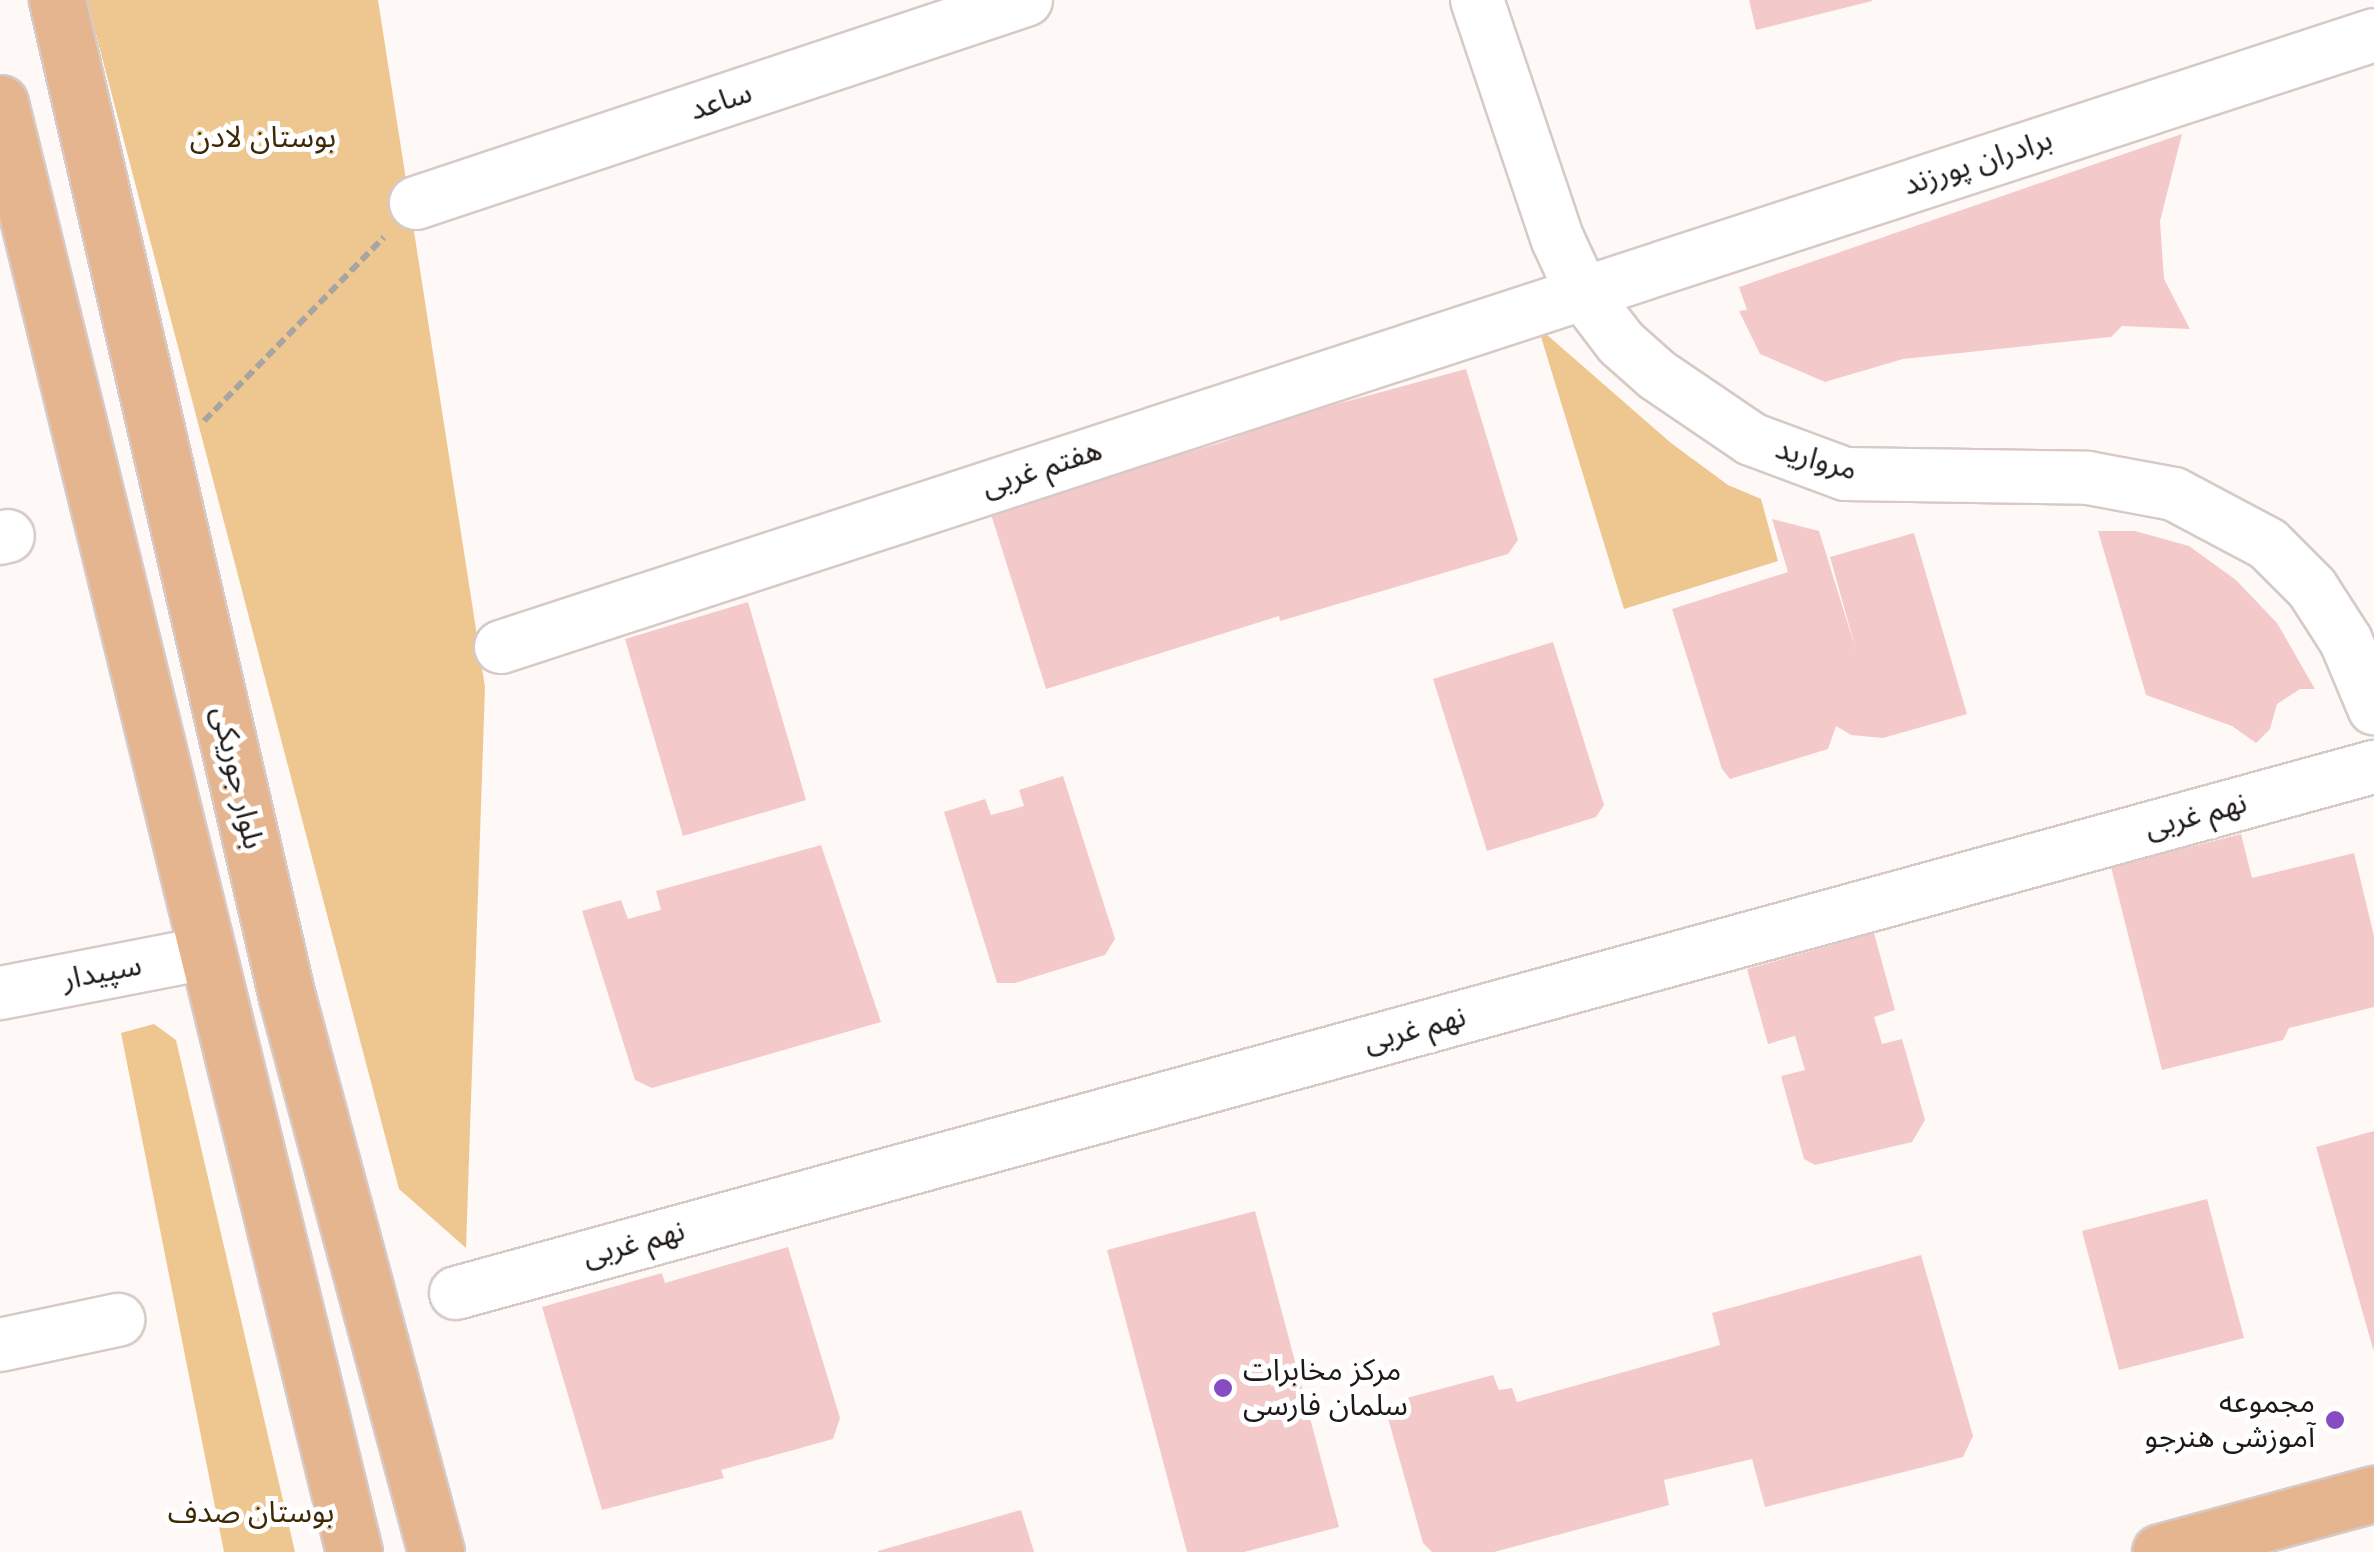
<!DOCTYPE html>
<meta charset="utf-8">
<style>
body{margin:0}
#map{position:relative;width:2374px;height:1552px;overflow:hidden;background:#fef9f7;font-family:"Varela Round","Noto Sans Arabic",sans-serif}
div>[style]{position:absolute}
.green>*{inset:0;background:#eec790}
.building>*{inset:0;background:#f3cac9}
.path>*{height:6px;margin-top:-3px;transform-origin:0;background:repeating-linear-gradient(90deg,#a9a4a2 0 10px,transparent 0 15px)}
.roads{filter:drop-shadow(2px 0 #d7cac6) drop-shadow(-2px 0 #d7cac6) drop-shadow(0 2px #d7cac6) drop-shadow(0 -2px #d7cac6)}
.minor>*{height:52px;margin:-26px;padding:0 26px;transform-origin:26px;border-radius:26px;background:#fff}
.major>*{height:55px;margin:-27.5px;padding:0 27.5px;transform-origin:27.5px;border-radius:27.5px;background:#e5b58f}
.dots>*{width:28px;height:28px;translate:-50% -50%;box-sizing:border-box;border:5px solid #fff;border-radius:50%}
span{translate:-50% -50%;white-space:nowrap;text-align:center;line-height:1.15;-webkit-text-stroke:10px #fff;paint-order:stroke}
.street-label{font-size:30px;color:#1d1917}
.park-label{font-size:30px;color:#3f2905}
.poi-label{font-size:30px;color:#1d1917}
.left{translate:0 -50%;text-align:left}
.right{translate:-100% -50%;text-align:right}
</style>
<div id="map">
<div class="green">
<i style="clip-path:polygon(87px 0,378px 0,485px 687px,466px 1248px,399px 1189px)"></i>
<i style="clip-path:polygon(1538px 327px,1671px 443px,1728px 485px,1761px 499px,1778px 561px,1624px 609px)"></i>
<i style="clip-path:polygon(154px 1024px,176px 1040px,295px 1552px,224px 1552px,121px 1033px)"></i>
</div>
<div class="building">
<i style="clip-path:polygon(1749px 0,1872px 0,1872px 1px,1756px 30px)"></i>
<i style="clip-path:polygon(2182px 134px,2160px 221px,2164px 279px,2190px 329px,2122px 326px,2111px 337px,1903px 359px,1825px 382px,1760px 354px,1739px 311px,1747px 310px,1739px 287px)"></i>
<i style="clip-path:polygon(1466px 369px,1518px 540px,1508px 554px,1280px 621px,1279px 616px,1046px 689px,990px 511px,1223px 442px,1282px 419px)"></i>
<i style="clip-path:polygon(1772px 519px,1819px 531px,1856px 650px,1830px 557px,1914px 533px,1967px 714px,1883px 738px,1851px 735px,1836px 726px,1828px 749px,1730px 779px,1722px 769px,1672px 609px,1788px 572px)"></i>
<i style="clip-path:polygon(2098px 531px,2135px 531px,2189px 546px,2236px 580px,2277px 623px,2315px 689px,2300px 689px,2277px 704px,2270px 729px,2256px 743px,2232px 726px,2146px 695px)"></i>
<i style="clip-path:polygon(748px 602px,806px 800px,683px 836px,625px 639px)"></i>
<i style="clip-path:polygon(1553px 642px,1604px 805px,1596px 817px,1487px 851px,1433px 679px)"></i>
<i style="clip-path:polygon(1063px 776px,1115px 939px,1105px 955px,1015px 983px,997px 983px,944px 812px,985px 799px,991px 815px,1024px 806px,1019px 790px)"></i>
<i style="clip-path:polygon(2241px 834px,2252px 878px,2354px 853px,2374px 936px,2374px 1007px,2289px 1028px,2283px 1040px,2162px 1070px,2111px 867px)"></i>
<i style="clip-path:polygon(821px 845px,881px 1022px,652px 1088px,635px 1080px,582px 911px,621px 900px,628px 919px,661px 910px,656px 891px)"></i>
<i style="clip-path:polygon(1874px 933px,1895px 1010px,1874px 1017px,1882px 1044px,1902px 1039px,1925px 1120px,1912px 1142px,1815px 1165px,1804px 1159px,1781px 1076px,1805px 1070px,1795px 1036px,1768px 1044px,1747px 969px)"></i>
<i style="clip-path:polygon(2374px 1131px,2374px 1349px,2373px 1349px,2316px 1147px)"></i>
<i style="clip-path:polygon(2207px 1199px,2244px 1338px,2119px 1370px,2082px 1231px)"></i>
<i style="clip-path:polygon(1255px 1211px,1339px 1527px,1244px 1552px,1187px 1552px,1107px 1250px)"></i>
<i style="clip-path:polygon(788px 1247px,840px 1418px,833px 1439px,721px 1470px,724px 1478px,602px 1510px,542px 1307px,662px 1273px,665px 1283px)"></i>
<i style="clip-path:polygon(1921px 1255px,1973px 1436px,1963px 1457px,1765px 1507px,1752px 1459px,1664px 1480px,1669px 1505px,1494px 1552px,1432px 1552px,1423px 1543px,1384px 1404px,1493px 1375px,1499px 1390px,1512px 1388px,1517px 1402px,1720px 1345px,1712px 1313px)"></i>
<i style="clip-path:polygon(1021px 1510px,1034px 1552px,878px 1552px,878px 1551px)"></i>
</div>
<div class="path">
<i style="left:204px;top:421px;width:257px;rotate:-45.6deg"></i>
</div>
<div class="roads">
<div class="minor">
<i style="left:1477px;top:0;width:253px;rotate:71.4deg"></i>
<i style="left:1558px;top:240px;width:57px;rotate:65.2deg"></i>
<i style="left:1582px;top:292px;width:64px;rotate:52.6deg"></i>
<i style="left:1621px;top:343px;width:48px;rotate:41.6deg"></i>
<i style="left:1657px;top:375px;width:114px;rotate:34.2deg"></i>
<i style="left:1751px;top:439px;width:100px;rotate:20.4deg"></i>
<i style="left:1845px;top:474px;width:243px;rotate:0.9deg"></i>
<i style="left:2088px;top:478px;width:87px;rotate:10.5deg"></i>
<i style="left:2174px;top:494px;width:106px;rotate:28deg"></i>
<i style="left:2268px;top:544px;width:62px;rotate:45deg"></i>
<i style="left:2312px;top:588px;width:63px;rotate:57.3deg"></i>
<i style="left:2346px;top:641px;width:73px;rotate:67.3deg"></i>
<i style="left:416px;top:203px;width:643px;rotate:-18.41deg"></i>
<i style="left:0;top:538px;width:8px;rotate:-14deg"></i>
<i style="left:501px;top:647px;width:1970px;rotate:-18.09deg"></i>
<i style="left:0;top:993px;width:209px;rotate:-11deg"></i>
<i style="left:456px;top:1293px;width:1989px;rotate:-15.34deg"></i>
<i style="left:0;top:1345px;width:121px;rotate:-12deg"></i>
</div>
<div class="major">
<i style="left:57px;top:0;width:1023px;rotate:77.01deg"></i>
<i style="left:287px;top:997px;width:575px;rotate:74.97deg"></i>
<i style="left:0;top:103px;width:1492px;rotate:76.27deg"></i>
<i style="left:2160px;top:1552px;width:222px;rotate:-15.2deg"></i>
</div>
</div>
<div class="dots">
<i style="left:1223px;top:1388px;background:#864cc3"></i>
<i style="left:2335px;top:1420px;background:#864cc3"></i>
</div>
<div class="street-label">
<span style="left:721px;top:102px;rotate:-18deg">ساعد</span>
<span style="left:1978px;top:163px;rotate:-18deg">برادران پورزند</span>
<span style="left:1816px;top:460px;rotate:16deg">مروارید</span>
<span style="left:1042px;top:469px;rotate:-18deg">هفتم غربی</span>
<span style="left:237px;top:778px;rotate:77deg">بلوار جوریکی</span>
<span style="left:2196px;top:816px;rotate:-15deg">نهم غربی</span>
<span style="left:102px;top:973px;rotate:-11deg">سپیدار</span>
<span style="left:1415px;top:1030px;rotate:-15deg">نهم غربی</span>
<span style="left:634px;top:1244px;rotate:-15deg">نهم غربی</span>
</div>
<div class="park-label">
<span style="left:263px;top:138px">بوستان لادن</span>
<span style="left:251px;top:1513px">بوستان صدف</span>
</div>
<div class="poi-label">
<span class="left" style="left:1243px;top:1388px">مرکز مخابرات<br>سلمان فارسی</span>
<span class="right" style="left:2315px;top:1420px">مجموعه<br>آموزشی هنرجو</span>
</div>
</div>
